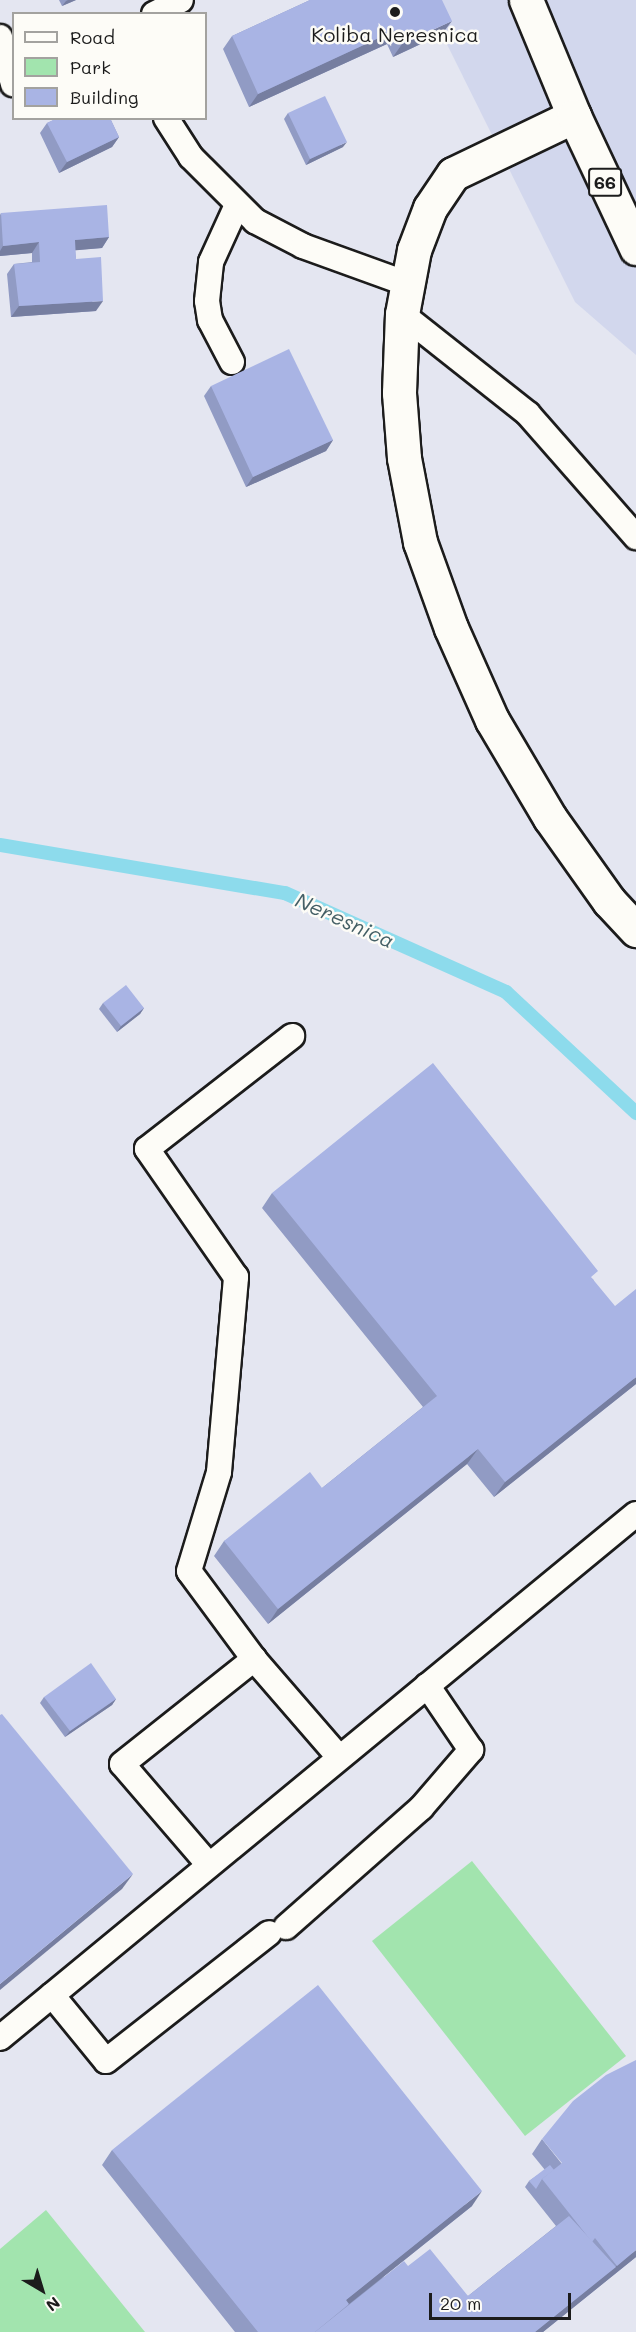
<!DOCTYPE html>
<style>
body{margin:0}
#map{position:relative;width:636px;height:2332px;overflow:hidden;background:#e4e6f1;font-family:Mali,sans-serif}
div>[style]{position:absolute}
.built>*{inset:0;background:#d2d7ed}
.green>*{inset:0;background:#a2e4ae}
.stream>*{height:14px;margin:-7px;padding:0 7px;transform-origin:7px;border-radius:7px;background:#8ddbec}
.roads{filter:drop-shadow(2px 0 #1c1c1c) drop-shadow(-2px 0 #1c1c1c) drop-shadow(0 2px #1c1c1c) drop-shadow(0 -2px #1c1c1c)}
.service>*{height:24px;margin:-12px;padding:0 12px;transform-origin:12px;border-radius:12px;background:#fdfcf7}
.minor>*{height:33px;margin:-16.5px;padding:0 16.5px;transform-origin:16.5px;border-radius:16.5px;background:#fdfcf7}
.primary>*{height:33px;margin:-16.5px;padding:0 16.5px;transform-origin:16.5px;border-radius:16.5px;background:#fdfcf7}
.wall>*{inset:0;background:#919bc4}
.shaded-wall>*{inset:0;background:#767ea0}
.building>*{inset:0;background:#a9b4e4}
.dots>*{width:16px;height:16px;translate:-50% -50%;box-sizing:border-box;border:3px solid #fdfcf7;border-radius:50%}
span{translate:-50% -50%;white-space:nowrap;text-align:center;line-height:1.15;-webkit-text-stroke:5px #fdfcf7;paint-order:stroke}
.shield-label span{padding:2px 4px;background:#fdfcf7;border:2px solid;border-radius:4px;-webkit-text-stroke-width:0}
.shield-label{font-size:18px;color:#1c1c1c;font-weight:700}
.poi-label{font-size:20px;color:#1c1c1c}
.water-label{font-size:21px;color:#445f65;font-style:italic}
.legend{position:absolute;left:12px;top:12px;width:195px;height:108px;box-sizing:border-box;background:#fdfcf7;border:2px solid #a3a29f;margin:0;padding:8px 10px;list-style:none;font-size:18px;color:#1c1c1c}
.legend li{display:flex;align-items:center;gap:12px;height:30px}
.legend b{width:30px;border:2px solid #a3a29f}
.north{position:absolute;left:12px;top:2260px;width:60px;height:60px;-webkit-text-stroke:4px #fdfcf7;paint-order:stroke;rotate:142deg;font-size:16px;font-weight:700;line-height:24px;text-align:center;color:#1c1c1c}
.north::after{content:'';display:block;margin:auto;width:21px;height:27px;background:#1c1c1c;clip-path:polygon(50% 0,100% 100%,50% 72%,0 100%)}
.scale{position:absolute;left:429px;top:2293px;width:142px;height:27px;box-sizing:border-box;border:3px solid #1c1c1c;border-top:0;padding-left:8px;font-size:18px;line-height:21px;white-space:nowrap;color:#1c1c1c;-webkit-text-stroke:4px #fdfcf7;paint-order:stroke}
</style>
<div id="map">
<div class="built">
<i style="clip-path:polygon(425px 0,636px 0,636px 355px,575px 302px)"></i>
</div>
<div class="green">
<i style="clip-path:polygon(472px 1861px,626px 2056px,525px 2136px,372px 1941px)"></i>
<i style="clip-path:polygon(46px 2210px,145px 2332px,0 2332px,0 2249px)"></i>
</div>
<div class="stream">
<i style="left:0;top:845px;width:289px;rotate:9.6deg"></i>
<i style="left:285px;top:893px;width:242px;rotate:24.1deg"></i>
<i style="left:506px;top:992px;width:178px;rotate:42.9deg"></i>
</div>
<div class="roads">
<div class="service">
<i style="left:154px;top:14px;width:30px;rotate:-27deg"></i>
<i style="left:0;top:37px;width:49px;rotate:74.5deg"></i>
<i style="left:166px;top:118px;width:46px;rotate:57.3deg"></i>
<i style="left:191px;top:157px;width:91px;rotate:45deg"></i>
<i style="left:255px;top:221px;width:54px;rotate:27.5deg"></i>
<i style="left:303px;top:246px;width:112px;rotate:19.9deg"></i>
<i style="left:402px;top:314px;width:161px;rotate:38.4deg"></i>
<i style="left:528px;top:414px;width:164px;rotate:48.7deg"></i>
<i style="left:232px;top:362px;width:47px;rotate:-117.6deg"></i>
<i style="left:210px;top:320px;width:19px;rotate:-99deg"></i>
<i style="left:207px;top:301px;width:39px;rotate:-84deg"></i>
<i style="left:211px;top:262px;width:63px;rotate:-65.5deg"></i>
<i style="left:254px;top:1659px;width:109px;rotate:-126.5deg"></i>
<i style="left:189px;top:1571px;width:103px;rotate:-73.1deg"></i>
<i style="left:219px;top:1472px;width:196px;rotate:-85deg"></i>
<i style="left:236px;top:1277px;width:156px;rotate:-124.8deg"></i>
<i style="left:147px;top:1149px;width:184px;rotate:-37.9deg"></i>
<i style="left:209px;top:1865px;width:133px;rotate:-130.7deg"></i>
<i style="left:122px;top:1764px;width:169px;rotate:-38.5deg"></i>
<i style="left:254px;top:1659px;width:130px;rotate:49.1deg"></i>
<i style="left:286px;top:1927px;width:180px;rotate:-41.4deg"></i>
<i style="left:421px;top:1808px;width:77px;rotate:-49.2deg"></i>
<i style="left:471px;top:1750px;width:78px;rotate:-124.1deg"></i>
<i style="left:52px;top:1995px;width:85px;rotate:50.7deg"></i>
<i style="left:106px;top:2061px;width:207px;rotate:-38.1deg"></i>
<i style="left:0;top:2038px;width:824px;rotate:-39.49deg"></i>
</div>
<div class="minor">
<i style="left:574px;top:116px;width:134px;rotate:154.4deg"></i>
<i style="left:453px;top:174px;width:41px;rotate:124.1deg"></i>
<i style="left:430px;top:208px;width:45px;rotate:110.9deg"></i>
<i style="left:414px;top:250px;width:65px;rotate:100.6deg"></i>
<i style="left:402px;top:314px;width:79px;rotate:92.2deg"></i>
<i style="left:399px;top:393px;width:65px;rotate:85.6deg"></i>
<i style="left:404px;top:458px;width:86px;rotate:79.2deg"></i>
<i style="left:420px;top:542px;width:91px;rotate:70.2deg"></i>
<i style="left:451px;top:628px;width:101px;rotate:66deg"></i>
<i style="left:492px;top:720px;width:114px;rotate:59.4deg"></i>
<i style="left:550px;top:818px;width:102px;rotate:54.6deg"></i>
<i style="left:609px;top:901px;width:40px;rotate:47deg"></i>
</div>
<div class="primary">
<i style="left:526px;top:0;width:126px;rotate:67.5deg"></i>
<i style="left:574px;top:116px;width:146px;rotate:64.8deg"></i>
</div>
</div>
<div class="wall">
<i style="clip-path:polygon(59px 0,76px 0,62px 6px)"></i>
<i style="clip-path:polygon(310px 0,442px 34px,393px 57px,387px 44px,249px 107px,223px 49px,232px 36px)"></i>
<i style="clip-path:polygon(288px 113px,343px 147px,306px 165px,284px 119px)"></i>
<i style="clip-path:polygon(53px 118px,110px 118px,119px 137px,112px 147px,59px 173px,40px 133px,47px 123px,54px 120px)"></i>
<i style="clip-path:polygon(1px 213px,109px 237px,102px 248px,75px 250px,76px 259px,96px 311px,11px 317px,7px 274px,14px 264px,32px 262px,32px 253px,0 256px,0 215px)"></i>
<i style="clip-path:polygon(211px 386px,333px 440px,326px 451px,246px 487px,204px 396px)"></i>
<i style="clip-path:polygon(103px 1003px,144px 1008px,140px 1014px,117px 1032px,99px 1009px)"></i>
<i style="clip-path:polygon(272px 1193px,593px 1279px,636px 1384px,494px 1497px,467px 1464px,268px 1624px,214px 1556px,224px 1541px,322px 1488px,423px 1407px,262px 1208px)"></i>
<i style="clip-path:polygon(44px 1697px,116px 1699px,112px 1705px,65px 1737px,40px 1703px)"></i>
<i style="clip-path:polygon(542px 2139px,636px 2257px,543px 2332px,235px 2332px,102px 2165px,112px 2150px,472px 2206px,382px 2278px,408px 2266px,468px 2296px,556px 2226px,525px 2187px,529px 2181px,545px 2170px,532px 2154px)"></i>
</div>
<div class="shaded-wall">
<i style="clip-path:polygon(68px 0,76px 0,62px 6px,66px 1px)"></i>
<i style="clip-path:polygon(452px 21px,442px 34px,393px 57px,402px 44px)"></i>
<i style="clip-path:polygon(396px 30px,387px 44px,249px 107px,258px 94px)"></i>
<i style="clip-path:polygon(119px 137px,112px 147px,59px 173px,67px 162px)"></i>
<i style="clip-path:polygon(347px 142px,343px 147px,306px 165px,310px 159px)"></i>
<i style="clip-path:polygon(109px 237px,102px 248px,68px 251px,75px 240px)"></i>
<i style="clip-path:polygon(39px 242px,32px 253px,0 256px,0 251px,3px 246px)"></i>
<i style="clip-path:polygon(103px 301px,96px 311px,11px 317px,19px 306px)"></i>
<i style="clip-path:polygon(333px 440px,326px 451px,246px 487px,253px 477px)"></i>
<i style="clip-path:polygon(144px 1008px,140px 1014px,117px 1032px,121px 1026px)"></i>
<i style="clip-path:polygon(636px 1377px,636px 1384px,494px 1497px,505px 1482px)"></i>
<i style="clip-path:polygon(478px 1449px,467px 1464px,268px 1624px,278px 1609px)"></i>
<i style="clip-path:polygon(116px 1699px,112px 1705px,65px 1737px,70px 1731px)"></i>
<i style="clip-path:polygon(133px 1874px,122px 1889px,0 1990px,0 1984px)"></i>
<i style="clip-path:polygon(482px 2191px,472px 2206px,348px 2305px,346px 2300px)"></i>
<i style="clip-path:polygon(636px 2250px,636px 2257px,543px 2332px,535px 2332px)"></i>
</div>
<div class="building">
<i style="clip-path:polygon(310px 0,442px 0,452px 21px,402px 44px,396px 30px,258px 94px,232px 36px)"></i>
<i style="clip-path:polygon(325px 96px,347px 142px,310px 159px,288px 113px)"></i>
<i style="clip-path:polygon(57px 118px,110px 118px,119px 137px,67px 162px,47px 123px)"></i>
<i style="clip-path:polygon(107px 205px,109px 237px,75px 240px,76px 259px,101px 257px,103px 301px,19px 306px,14px 264px,40px 262px,39px 242px,3px 246px,1px 213px)"></i>
<i style="clip-path:polygon(289px 349px,333px 440px,253px 477px,211px 386px)"></i>
<i style="clip-path:polygon(126px 985px,144px 1008px,121px 1026px,103px 1003px)"></i>
<i style="clip-path:polygon(433px 1063px,598px 1271px,591px 1277px,615px 1306px,636px 1289px,636px 1377px,505px 1482px,478px 1449px,278px 1609px,224px 1541px,310px 1472px,322px 1488px,437px 1396px,272px 1193px)"></i>
<i style="clip-path:polygon(91px 1663px,116px 1699px,70px 1731px,44px 1697px)"></i>
<i style="clip-path:polygon(2px 1714px,133px 1874px,0 1984px,0 1715px)"></i>
<i style="clip-path:polygon(318px 1985px,482px 2191px,346px 2300px,349px 2304px,315px 2332px,258px 2332px,112px 2150px)"></i>
<i style="clip-path:polygon(636px 2060px,636px 2250px,617px 2266px,595px 2238px,592px 2242px,542px 2179px,562px 2163px,542px 2139px,573px 2101px,606px 2075px)"></i>
<i style="clip-path:polygon(550px 2165px,554px 2170px,542px 2179px,536px 2189px,529px 2181px)"></i>
<i style="clip-path:polygon(569px 2216px,616px 2267px,535px 2332px,315px 2332px,404px 2261px,408px 2266px,430px 2249px,468px 2296px)"></i>
</div>
<div class="dots">
<i style="left:395px;top:12px;background:#1c1c1c"></i>
</div>
<div class="shield-label">
<span style="left:605px;top:182px">66</span>
</div>
<div class="poi-label">
<span style="left:395px;top:34px">Koliba Neresnica</span>
</div>
<div class="water-label">
<span style="left:345px;top:920px;rotate:24deg">Neresnica</span>
</div>
<ul class="legend">
<li><b style="height:8px;background:#fdfcf7"></b>Road</li>
<li><b style="height:16px;background:#a2e4ae"></b>Park</li>
<li><b style="height:16px;background:#a9b4e4"></b>Building</li>
</ul>
<div class="north">N</div>
<div class="scale">20 m</div>
</div>
